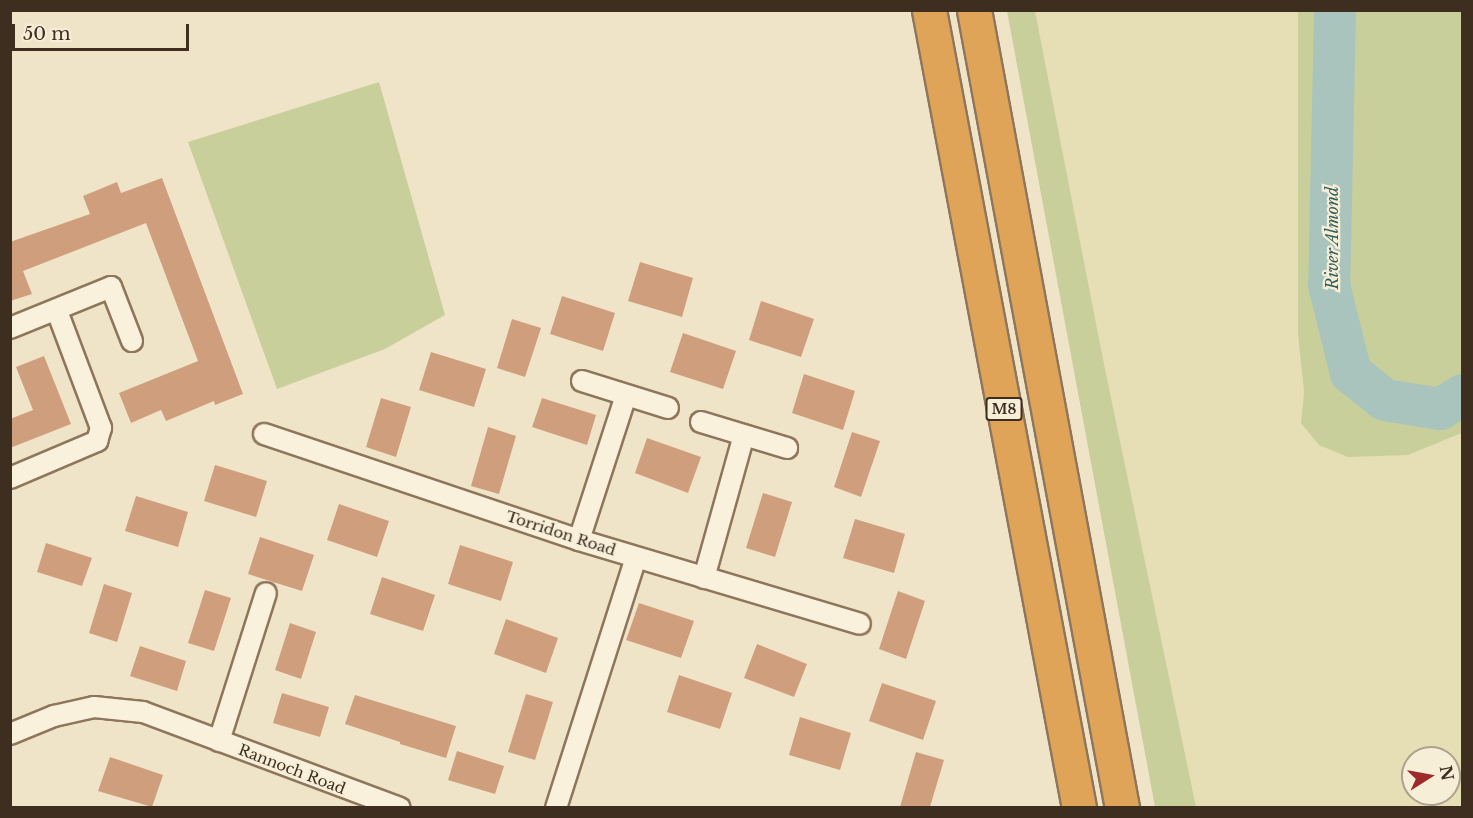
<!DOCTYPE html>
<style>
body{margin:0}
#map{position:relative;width:1473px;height:818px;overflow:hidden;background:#f0e4c8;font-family:"Libre Baskerville",serif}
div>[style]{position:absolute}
.farmland>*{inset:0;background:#e6deb5}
.green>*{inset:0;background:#c9cf9b}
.river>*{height:42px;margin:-21px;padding:0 21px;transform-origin:21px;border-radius:21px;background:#a9c4bc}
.building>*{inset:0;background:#cf9f7d}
.roads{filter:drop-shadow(2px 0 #8d765c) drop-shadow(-2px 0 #8d765c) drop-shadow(0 2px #8d765c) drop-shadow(0 -2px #8d765c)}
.minor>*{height:20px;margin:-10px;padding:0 10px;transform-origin:10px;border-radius:10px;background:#faf1dc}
.motorway>*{height:33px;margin:-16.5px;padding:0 16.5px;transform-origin:16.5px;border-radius:16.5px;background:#e0a458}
span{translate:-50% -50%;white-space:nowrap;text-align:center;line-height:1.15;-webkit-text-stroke:4.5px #f7eed8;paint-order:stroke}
.shield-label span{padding:2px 4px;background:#f7eed8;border:2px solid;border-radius:4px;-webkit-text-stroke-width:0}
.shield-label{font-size:14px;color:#3d2e20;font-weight:700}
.street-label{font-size:15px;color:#3d2e20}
.water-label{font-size:16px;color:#2f5d5a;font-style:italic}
.frame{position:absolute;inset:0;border:12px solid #3d2e20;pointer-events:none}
.north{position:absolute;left:1401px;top:746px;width:60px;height:60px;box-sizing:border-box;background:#f7eed8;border:2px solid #ada18e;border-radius:50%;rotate:79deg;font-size:16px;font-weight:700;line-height:24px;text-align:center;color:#3d2e20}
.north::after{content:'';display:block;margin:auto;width:21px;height:27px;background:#9e2a2b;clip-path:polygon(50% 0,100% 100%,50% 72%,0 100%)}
.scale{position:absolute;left:12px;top:24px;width:177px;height:27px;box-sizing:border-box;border:3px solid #3d2e20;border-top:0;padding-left:8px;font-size:18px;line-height:21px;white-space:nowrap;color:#3d2e20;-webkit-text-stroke:4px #f7eed8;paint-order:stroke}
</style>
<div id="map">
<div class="farmland">
<i style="clip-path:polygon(evenodd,1035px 11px,1298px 11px,1298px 335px,1304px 392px,1301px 423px,1408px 455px,1462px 433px,1462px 807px,1196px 807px,1103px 359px,1035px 11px,1413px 758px,1449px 758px,1449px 794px,1413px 794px,1413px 758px)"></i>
</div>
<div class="green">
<i style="clip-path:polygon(1007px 11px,1035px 11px,1103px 359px,1196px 807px,1155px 807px)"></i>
<i style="clip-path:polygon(1298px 11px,1462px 11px,1462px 433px,1408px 455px,1348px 457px,1319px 445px,1301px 423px,1304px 392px,1298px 335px)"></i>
<i style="clip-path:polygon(379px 82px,445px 315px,385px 349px,277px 389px,188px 142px)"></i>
</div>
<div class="river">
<i style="left:1335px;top:10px;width:275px;rotate:91.2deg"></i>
<i style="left:1329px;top:285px;width:91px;rotate:76deg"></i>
<i style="left:1351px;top:373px;width:43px;rotate:38.5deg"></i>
<i style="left:1385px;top:400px;width:56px;rotate:9.3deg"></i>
<i style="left:1440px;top:409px;width:26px;rotate:-32deg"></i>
</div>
<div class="building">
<i style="clip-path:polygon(162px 178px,243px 394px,215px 405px,214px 401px,166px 421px,161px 410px,131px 423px,119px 393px,198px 361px,146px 223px,23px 271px,32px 294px,10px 301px,10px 242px,90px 214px,83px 196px,117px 182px,121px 193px)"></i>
<i style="clip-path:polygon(640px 262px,693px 278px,682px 317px,628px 301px)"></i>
<i style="clip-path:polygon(562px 296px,615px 313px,603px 351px,550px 334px)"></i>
<i style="clip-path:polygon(761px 301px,814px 319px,801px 357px,749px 340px)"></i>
<i style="clip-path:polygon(512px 319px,541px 328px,525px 377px,497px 368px)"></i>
<i style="clip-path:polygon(683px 333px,736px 351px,723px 389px,670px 372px)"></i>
<i style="clip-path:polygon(431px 352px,486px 369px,474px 407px,419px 390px)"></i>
<i style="clip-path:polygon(44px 356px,71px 424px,10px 448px,10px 419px,33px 410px,16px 367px)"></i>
<i style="clip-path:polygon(804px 374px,855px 391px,843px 430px,792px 413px)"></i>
<i style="clip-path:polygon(381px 398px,411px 407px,396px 457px,366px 447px)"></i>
<i style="clip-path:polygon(542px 398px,596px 415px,587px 445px,532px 427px)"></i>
<i style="clip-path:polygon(488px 427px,516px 436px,499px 494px,471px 486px)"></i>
<i style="clip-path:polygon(852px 432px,880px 441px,861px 497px,834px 487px)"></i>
<i style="clip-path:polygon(647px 438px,701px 457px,688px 493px,635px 473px)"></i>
<i style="clip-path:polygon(215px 465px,267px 481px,256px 517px,204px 501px)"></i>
<i style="clip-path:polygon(763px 493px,792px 502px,775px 557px,746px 548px)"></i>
<i style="clip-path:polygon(136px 496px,188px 512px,178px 547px,125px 531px)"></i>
<i style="clip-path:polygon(339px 504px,389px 521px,377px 557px,327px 540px)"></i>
<i style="clip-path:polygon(855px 519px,905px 534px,894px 573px,843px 558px)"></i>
<i style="clip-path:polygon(260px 537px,314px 555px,302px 591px,248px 574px)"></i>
<i style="clip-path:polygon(46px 543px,92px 558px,82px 586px,37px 572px)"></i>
<i style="clip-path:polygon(460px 545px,513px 562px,501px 601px,448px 584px)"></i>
<i style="clip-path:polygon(382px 577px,435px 595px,423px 631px,370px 614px)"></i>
<i style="clip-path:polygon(104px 584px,132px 593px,117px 642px,89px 633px)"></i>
<i style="clip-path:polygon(205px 590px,231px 598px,214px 651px,188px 643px)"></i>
<i style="clip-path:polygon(898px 591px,925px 601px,906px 659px,879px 649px)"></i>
<i style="clip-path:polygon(639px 603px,694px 621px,681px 658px,626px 640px)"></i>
<i style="clip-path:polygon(506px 619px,558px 638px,546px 673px,494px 654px)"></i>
<i style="clip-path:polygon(290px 623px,316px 632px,301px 679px,275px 670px)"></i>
<i style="clip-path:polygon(757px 644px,807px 664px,794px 697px,744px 678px)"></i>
<i style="clip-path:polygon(140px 646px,186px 661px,177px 691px,130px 676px)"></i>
<i style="clip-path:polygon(679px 675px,732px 693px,720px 729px,667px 712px)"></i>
<i style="clip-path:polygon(882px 683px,936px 701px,923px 740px,869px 721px)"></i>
<i style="clip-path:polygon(282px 693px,329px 707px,320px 737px,273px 723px)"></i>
<i style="clip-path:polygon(526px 694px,553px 702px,535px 760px,508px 752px)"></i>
<i style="clip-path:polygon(355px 695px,456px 726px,446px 758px,400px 744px,400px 742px,345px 724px)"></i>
<i style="clip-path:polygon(800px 717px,851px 733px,840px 770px,789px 755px)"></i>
<i style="clip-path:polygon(457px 751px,504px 766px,495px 794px,448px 780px)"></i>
<i style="clip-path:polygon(916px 752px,944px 760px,930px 807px,900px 807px)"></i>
<i style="clip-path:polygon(110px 757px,163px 775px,152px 807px,98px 791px)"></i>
</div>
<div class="roads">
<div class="minor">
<i style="left:10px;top:328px;width:109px;rotate:-22.1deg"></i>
<i style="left:111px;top:287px;width:58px;rotate:68.7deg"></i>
<i style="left:582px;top:381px;width:90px;rotate:17.4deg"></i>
<i style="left:701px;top:422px;width:90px;rotate:16.8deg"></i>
<i style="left:264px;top:434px;width:332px;rotate:18.6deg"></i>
<i style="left:579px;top:540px;width:293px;rotate:16.6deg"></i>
<i style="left:10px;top:478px;width:95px;rotate:-23deg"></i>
<i style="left:97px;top:441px;width:14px;rotate:-73deg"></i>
<i style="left:101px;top:428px;width:125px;rotate:-110.6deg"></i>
<i style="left:579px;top:540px;width:152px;rotate:-72deg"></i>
<i style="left:704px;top:578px;width:148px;rotate:-74.4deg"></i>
<i style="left:10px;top:734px;width:48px;rotate:-22.2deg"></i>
<i style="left:54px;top:716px;width:41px;rotate:-12.7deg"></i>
<i style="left:94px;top:707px;width:49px;rotate:5.8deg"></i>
<i style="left:143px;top:712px;width:274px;rotate:20.5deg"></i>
<i style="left:219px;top:741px;width:155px;rotate:-72.4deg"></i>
<i style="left:556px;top:808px;width:263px;rotate:-72.3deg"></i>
</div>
<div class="motorway">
<i style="left:929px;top:10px;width:812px;rotate:79.35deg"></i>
<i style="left:974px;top:10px;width:812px;rotate:79.49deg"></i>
</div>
</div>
<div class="shield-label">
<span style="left:1004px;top:409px">M8</span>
</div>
<div class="street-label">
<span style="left:561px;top:533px;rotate:18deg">Torridon Road</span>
<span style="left:292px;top:769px;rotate:21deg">Rannoch Road</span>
</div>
<div class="water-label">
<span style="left:1332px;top:238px;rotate:-90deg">River Almond</span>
</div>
<div class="frame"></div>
<div class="north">N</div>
<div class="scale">50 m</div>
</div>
